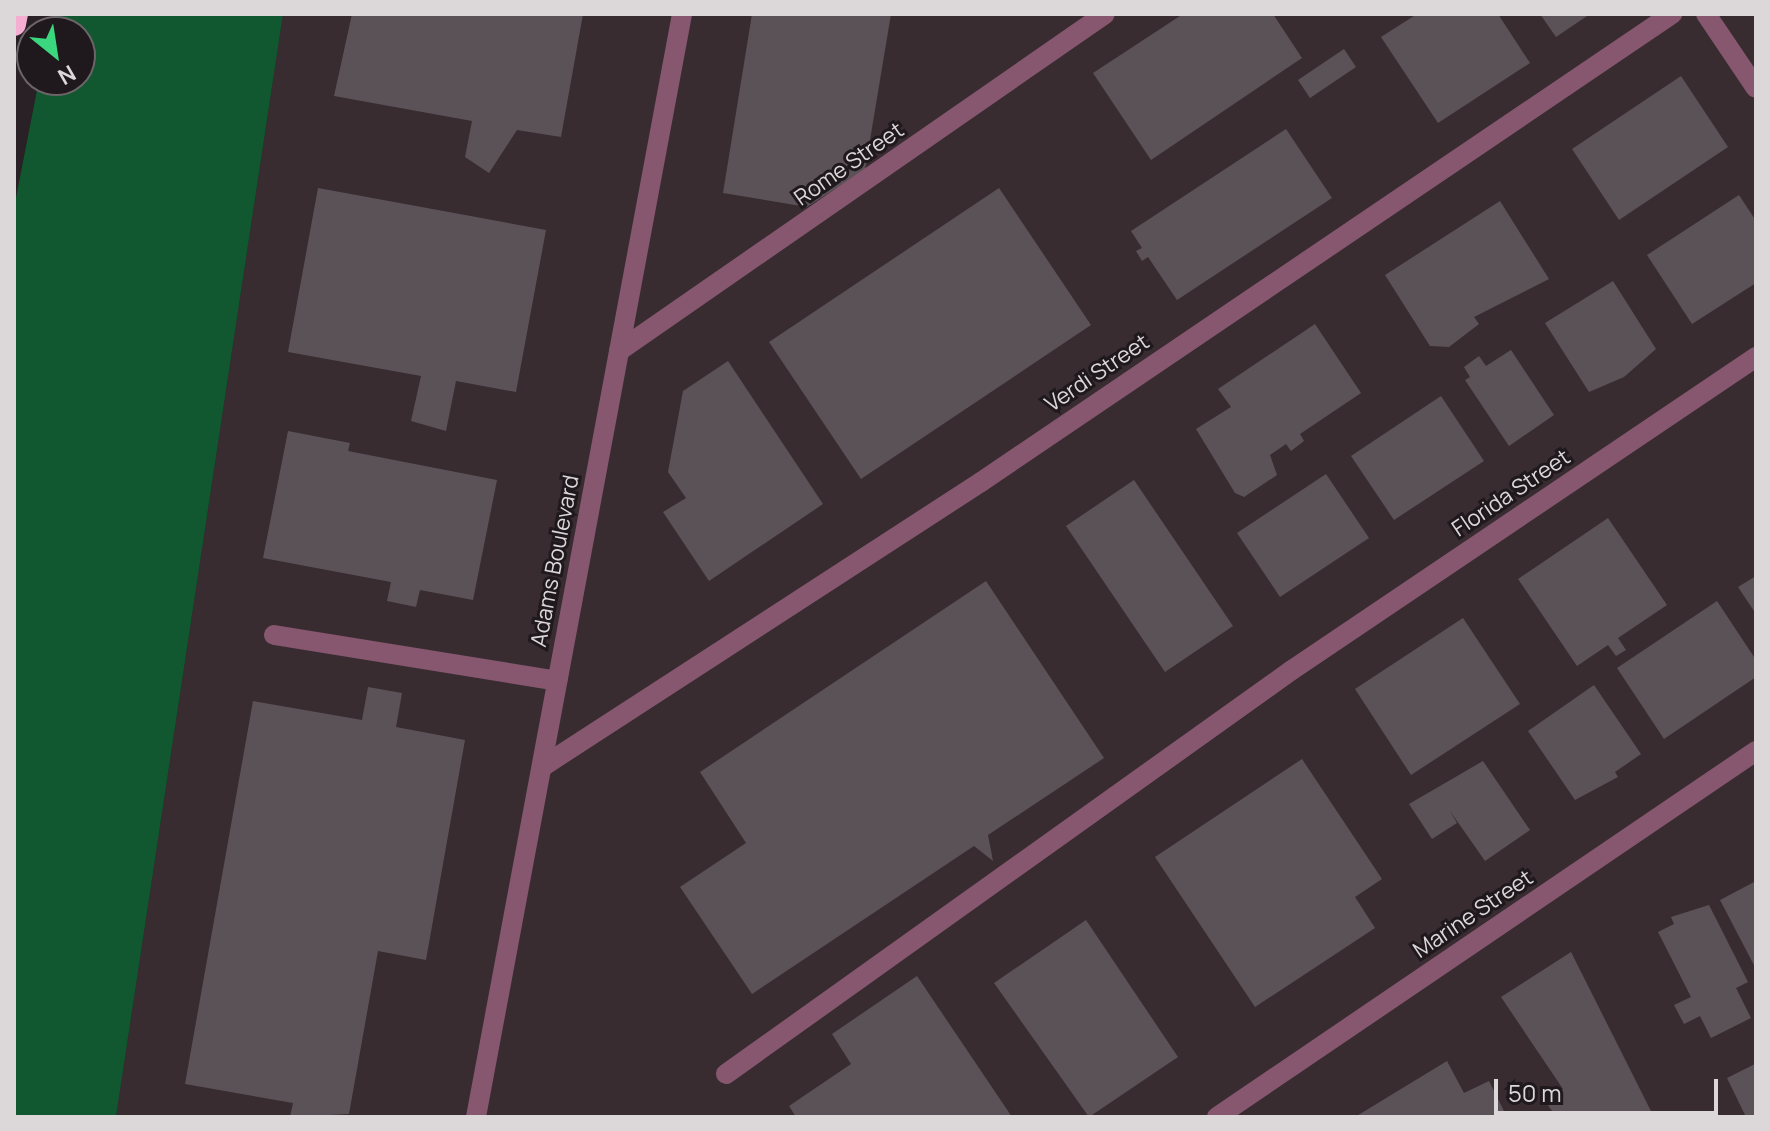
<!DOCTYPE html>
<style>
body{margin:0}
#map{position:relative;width:1770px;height:1131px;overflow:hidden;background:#292125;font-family:Manrope,sans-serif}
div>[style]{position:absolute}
.built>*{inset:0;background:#382c31}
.green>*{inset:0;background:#115830}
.building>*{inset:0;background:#5b5257}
.minor>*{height:20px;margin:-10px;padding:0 10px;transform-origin:10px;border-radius:10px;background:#86576f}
.highway>*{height:24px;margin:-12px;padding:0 12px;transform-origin:12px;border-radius:12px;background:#f5aed2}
span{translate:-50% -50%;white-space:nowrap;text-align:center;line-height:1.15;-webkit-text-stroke:6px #1f181c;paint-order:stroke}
.street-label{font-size:22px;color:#dcd7d9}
.frame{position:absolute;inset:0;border:16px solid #dcd7d9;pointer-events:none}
.north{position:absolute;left:16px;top:16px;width:80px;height:80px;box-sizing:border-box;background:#1f181c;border:2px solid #6b6468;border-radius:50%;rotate:150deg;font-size:22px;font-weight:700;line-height:32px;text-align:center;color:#dcd7d9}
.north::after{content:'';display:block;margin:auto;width:28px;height:36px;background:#3bd77e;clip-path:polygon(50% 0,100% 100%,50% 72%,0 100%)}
.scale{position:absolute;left:1494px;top:1079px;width:224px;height:36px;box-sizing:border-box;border:4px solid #dcd7d9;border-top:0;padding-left:10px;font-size:24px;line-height:28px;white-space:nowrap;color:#dcd7d9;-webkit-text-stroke:6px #1f181c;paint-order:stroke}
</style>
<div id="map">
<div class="built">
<i style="clip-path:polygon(283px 14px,1756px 14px,1756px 1117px,116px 1117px)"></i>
</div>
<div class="green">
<i style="clip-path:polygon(52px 14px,283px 14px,116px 1117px,14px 1117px,14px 208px,39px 80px,80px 80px,80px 32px,48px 32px)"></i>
</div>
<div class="building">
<i style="clip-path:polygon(352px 14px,583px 14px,561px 137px,517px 130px,489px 173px,465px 157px,472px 121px,334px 96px)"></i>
<i style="clip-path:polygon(752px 14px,891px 14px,865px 170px,807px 207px,723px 193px)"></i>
<i style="clip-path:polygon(1183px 14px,1273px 14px,1302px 58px,1151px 160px,1093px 73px)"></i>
<i style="clip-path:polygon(1417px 14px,1498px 14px,1530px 63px,1438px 123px,1381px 37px)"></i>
<i style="clip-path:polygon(1540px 14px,1590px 14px,1556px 37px)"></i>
<i style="clip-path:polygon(1344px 49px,1356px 67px,1310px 98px,1298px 80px)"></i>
<i style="clip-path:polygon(1681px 76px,1728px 147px,1619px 220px,1572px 149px)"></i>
<i style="clip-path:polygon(1286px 129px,1332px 198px,1177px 300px,1148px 257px,1142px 261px,1136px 251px,1142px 248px,1131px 231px)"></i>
<i style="clip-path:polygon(318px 188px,546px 230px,516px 392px,456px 381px,446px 431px,411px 421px,421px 376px,288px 352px)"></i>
<i style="clip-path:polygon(999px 188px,1091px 325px,861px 479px,769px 342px)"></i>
<i style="clip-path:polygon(1739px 195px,1756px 221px,1756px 283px,1692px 324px,1647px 255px)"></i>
<i style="clip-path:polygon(1500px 201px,1549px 279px,1474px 317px,1479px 324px,1449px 347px,1430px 346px,1385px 275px)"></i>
<i style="clip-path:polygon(1613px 281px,1656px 349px,1624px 377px,1589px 392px,1545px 323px)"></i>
<i style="clip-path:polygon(1315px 324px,1361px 393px,1300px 434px,1304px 441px,1291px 451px,1286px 444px,1270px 455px,1277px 475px,1244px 497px,1235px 493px,1196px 429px,1231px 407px,1218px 389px)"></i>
<i style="clip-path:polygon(1511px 350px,1554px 415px,1509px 446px,1465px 380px,1470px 377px,1464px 367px,1479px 356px,1486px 366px)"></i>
<i style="clip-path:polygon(728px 361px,823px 504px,709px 581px,663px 512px,686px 498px,668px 472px,683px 391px)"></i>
<i style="clip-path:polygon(1441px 396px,1484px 461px,1394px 520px,1351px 456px)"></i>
<i style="clip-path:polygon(288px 431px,350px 443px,348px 451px,497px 480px,473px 600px,420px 590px,416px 607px,387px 601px,391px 582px,263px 558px)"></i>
<i style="clip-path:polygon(1326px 474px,1369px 538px,1280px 597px,1237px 533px)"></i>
<i style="clip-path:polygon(1134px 480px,1233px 626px,1165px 672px,1066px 526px)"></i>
<i style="clip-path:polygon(1608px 518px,1667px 605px,1618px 638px,1626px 650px,1616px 656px,1608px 645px,1577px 666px,1518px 579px)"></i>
<i style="clip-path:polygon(1756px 576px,1756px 614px,1738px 587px)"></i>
<i style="clip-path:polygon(986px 581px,1104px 758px,988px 835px,993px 861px,974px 846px,752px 994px,680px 887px,746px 843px,700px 772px)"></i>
<i style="clip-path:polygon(1717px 601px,1756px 660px,1756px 677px,1664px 739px,1617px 668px)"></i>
<i style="clip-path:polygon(1463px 618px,1520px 704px,1411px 775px,1355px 689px)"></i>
<i style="clip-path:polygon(1594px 685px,1641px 754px,1615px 772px,1618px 777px,1575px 800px,1528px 731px)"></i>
<i style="clip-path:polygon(368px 687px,402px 693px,396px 727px,465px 740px,426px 960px,378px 951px,349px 1114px,290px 1117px,293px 1103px,185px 1084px,253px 701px,362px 720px)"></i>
<i style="clip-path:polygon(1302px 759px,1382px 879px,1355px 897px,1375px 928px,1255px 1007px,1155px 857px)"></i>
<i style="clip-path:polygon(1483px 761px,1530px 830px,1485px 861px,1450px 811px,1457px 823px,1432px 839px,1409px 804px)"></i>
<i style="clip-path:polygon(1756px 881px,1756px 969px,1720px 900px)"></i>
<i style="clip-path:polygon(1709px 905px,1748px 982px,1736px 988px,1751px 1018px,1711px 1038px,1700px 1016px,1684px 1024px,1674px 1005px,1691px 997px,1658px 932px,1674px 924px,1671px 917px)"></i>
<i style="clip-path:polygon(1086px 920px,1178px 1057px,1089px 1117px,994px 983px)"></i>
<i style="clip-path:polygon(1571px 952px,1654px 1117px,1556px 1117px,1546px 1102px,1563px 1089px,1501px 997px)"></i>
<i style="clip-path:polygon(917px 976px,1012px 1117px,796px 1117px,789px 1106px,851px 1064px,832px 1034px)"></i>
<i style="clip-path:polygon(1447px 1061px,1464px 1093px,1489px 1081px,1507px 1117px,1355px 1117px)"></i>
<i style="clip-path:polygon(1755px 1064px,1756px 1117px,1746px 1117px,1727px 1078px)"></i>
</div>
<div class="minor">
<i style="left:1706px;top:14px;width:89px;rotate:56deg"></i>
<i style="left:619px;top:351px;width:591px;rotate:-34.74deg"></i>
<i style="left:274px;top:635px;width:287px;rotate:9.2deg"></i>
<i style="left:545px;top:765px;width:520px;rotate:-32.99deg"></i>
<i style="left:981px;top:482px;width:835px;rotate:-34.11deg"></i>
<i style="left:726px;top:1074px;width:695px;rotate:-35.52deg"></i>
<i style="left:1292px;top:670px;width:560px;rotate:-34deg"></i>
<i style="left:476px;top:1117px;width:1122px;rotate:-79.42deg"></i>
<i style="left:1217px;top:1117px;width:652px;rotate:-34.18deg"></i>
</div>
<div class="highway">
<i style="left:14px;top:24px;width:10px;rotate:-79deg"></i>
</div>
<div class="street-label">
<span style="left:849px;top:164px;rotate:-35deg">Rome Street</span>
<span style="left:1097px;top:373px;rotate:-34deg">Verdi Street</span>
<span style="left:1511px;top:493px;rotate:-34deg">Florida Street</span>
<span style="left:555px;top:561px;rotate:-79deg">Adams Boulevard</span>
<span style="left:1473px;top:914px;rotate:-34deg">Marine Street</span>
</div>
<div class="frame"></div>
<div class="north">N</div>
<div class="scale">50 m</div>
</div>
